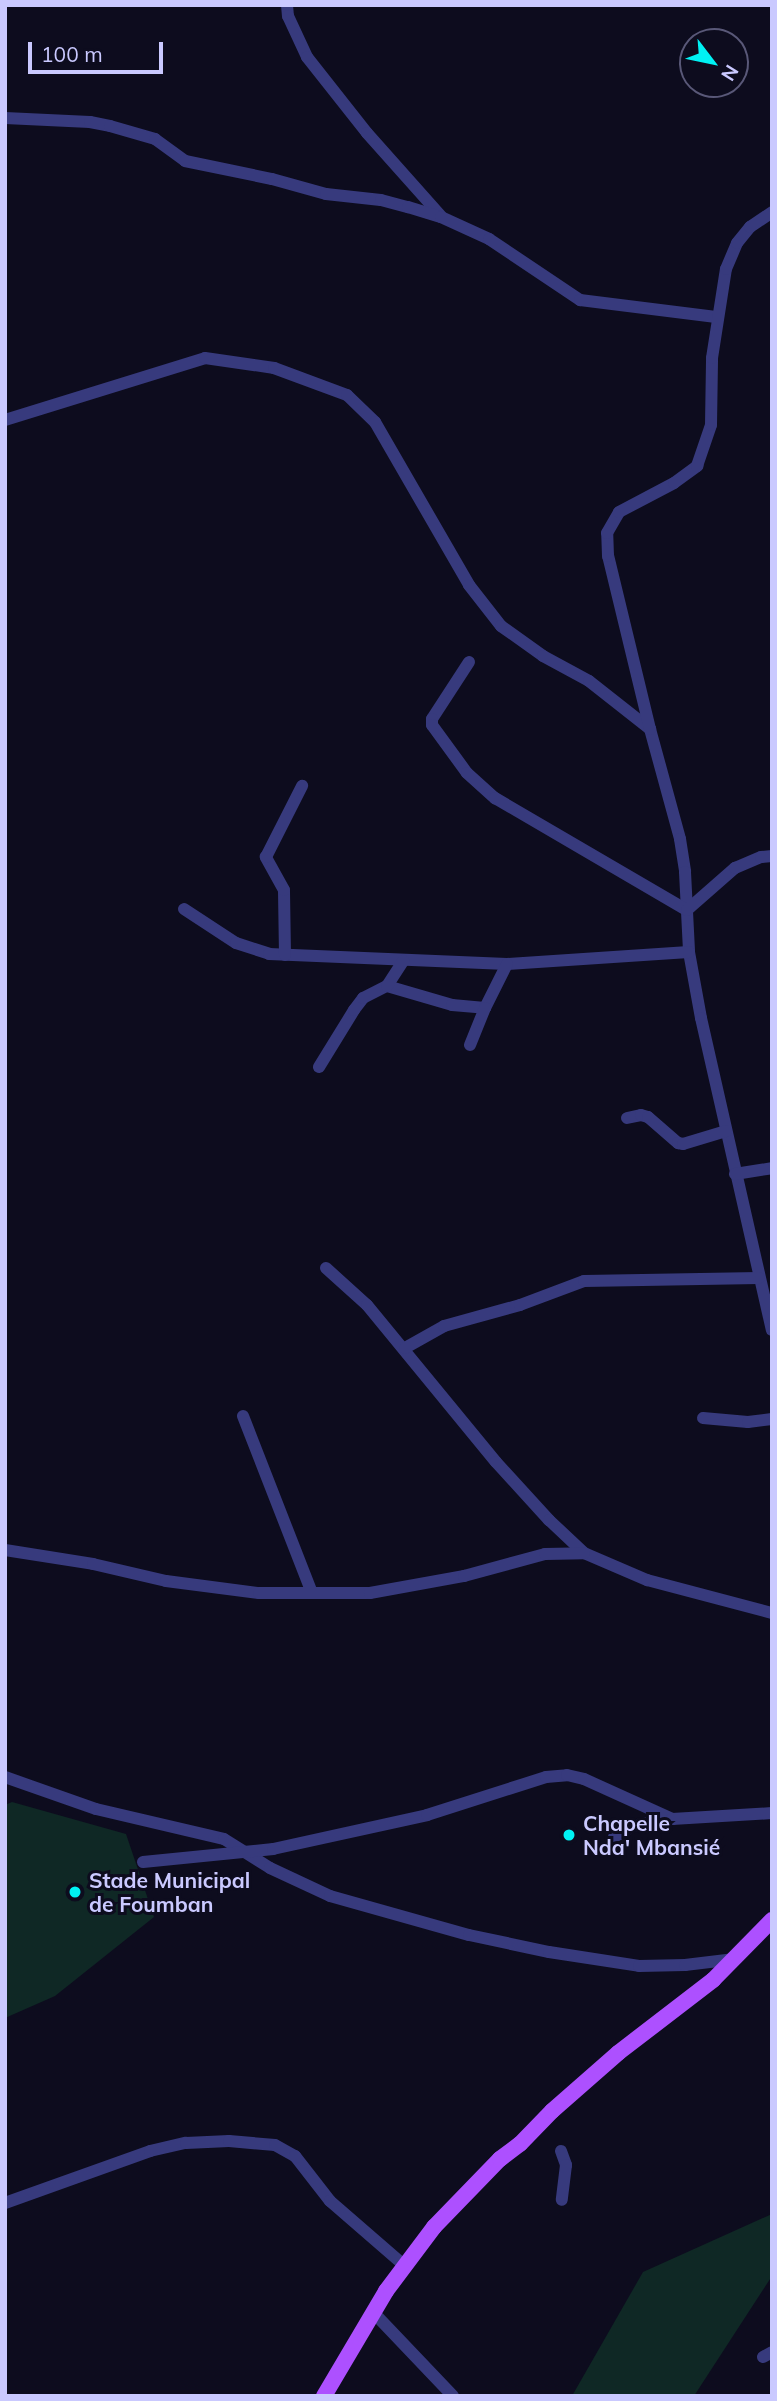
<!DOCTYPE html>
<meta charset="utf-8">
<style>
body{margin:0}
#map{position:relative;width:777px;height:2401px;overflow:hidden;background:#0d0c1e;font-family:Mulish,sans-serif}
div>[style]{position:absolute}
.green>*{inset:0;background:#0f2825}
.minor>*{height:12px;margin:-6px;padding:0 6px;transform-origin:6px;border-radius:6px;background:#373a7d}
.major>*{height:16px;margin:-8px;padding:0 8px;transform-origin:8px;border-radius:8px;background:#ad50ff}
.dots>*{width:19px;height:19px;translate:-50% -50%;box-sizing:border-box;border:4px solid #0d0c1e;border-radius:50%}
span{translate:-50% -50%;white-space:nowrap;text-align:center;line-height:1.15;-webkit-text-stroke:6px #0d0c1e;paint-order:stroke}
.poi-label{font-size:21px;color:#cac9ff;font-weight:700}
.left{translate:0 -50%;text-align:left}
.frame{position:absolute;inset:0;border:7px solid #cac9ff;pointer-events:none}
.north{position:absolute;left:679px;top:28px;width:70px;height:70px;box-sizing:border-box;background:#0d0c1e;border:2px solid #595878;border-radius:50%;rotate:122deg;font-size:19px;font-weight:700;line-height:28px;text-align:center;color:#cac9ff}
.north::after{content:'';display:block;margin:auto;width:24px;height:32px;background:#00f2f4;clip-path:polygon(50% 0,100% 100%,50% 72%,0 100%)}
.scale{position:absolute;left:28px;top:42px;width:135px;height:32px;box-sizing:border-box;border:4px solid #cac9ff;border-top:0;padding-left:9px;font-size:21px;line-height:24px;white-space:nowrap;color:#cac9ff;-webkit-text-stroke:5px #0d0c1e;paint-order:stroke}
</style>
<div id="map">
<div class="green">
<i style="clip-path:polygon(12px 1802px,126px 1834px,154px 1917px,55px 1996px,5px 2018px,5px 1805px)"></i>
<i style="clip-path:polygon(772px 2214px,772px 2276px,694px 2396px,572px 2396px,643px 2272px)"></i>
</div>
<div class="minor">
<i style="left:287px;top:5px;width:11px;rotate:85deg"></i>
<i style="left:288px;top:16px;width:45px;rotate:65.1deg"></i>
<i style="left:307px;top:57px;width:97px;rotate:51.7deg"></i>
<i style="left:367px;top:133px;width:111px;rotate:48.3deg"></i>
<i style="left:5px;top:118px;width:85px;rotate:2.7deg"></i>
<i style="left:90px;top:122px;width:20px;rotate:11deg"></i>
<i style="left:110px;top:126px;width:47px;rotate:16.1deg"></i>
<i style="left:155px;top:139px;width:37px;rotate:36deg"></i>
<i style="left:185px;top:161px;width:89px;rotate:11.7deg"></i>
<i style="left:272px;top:179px;width:56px;rotate:15.5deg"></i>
<i style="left:326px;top:194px;width:55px;rotate:6.2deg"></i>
<i style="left:381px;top:200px;width:28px;rotate:15deg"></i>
<i style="left:408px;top:207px;width:34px;rotate:17deg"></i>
<i style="left:441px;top:217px;width:53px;rotate:24.6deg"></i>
<i style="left:489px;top:239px;width:110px;rotate:33.8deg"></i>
<i style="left:580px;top:300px;width:137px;rotate:7.1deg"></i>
<i style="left:5px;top:420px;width:209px;rotate:-17.2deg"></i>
<i style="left:205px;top:358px;width:70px;rotate:8.2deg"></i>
<i style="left:274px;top:368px;width:78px;rotate:20.3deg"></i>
<i style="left:347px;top:395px;width:39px;rotate:44deg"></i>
<i style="left:375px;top:422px;width:188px;rotate:60deg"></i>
<i style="left:469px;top:585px;width:52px;rotate:52deg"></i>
<i style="left:501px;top:626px;width:52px;rotate:35.5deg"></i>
<i style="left:543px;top:656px;width:52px;rotate:28.5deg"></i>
<i style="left:589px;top:681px;width:78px;rotate:38.2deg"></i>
<i style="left:650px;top:729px;width:114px;rotate:74.7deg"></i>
<i style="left:680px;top:839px;width:33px;rotate:81deg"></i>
<i style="left:685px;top:872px;width:80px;rotate:87.1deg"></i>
<i style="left:689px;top:952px;width:67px;rotate:79.7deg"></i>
<i style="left:701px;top:1018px;width:320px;rotate:77.2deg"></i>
<i style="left:469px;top:662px;width:68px;rotate:123deg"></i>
<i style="left:432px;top:719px;width:6px;rotate:90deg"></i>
<i style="left:432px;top:725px;width:59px;rotate:53.9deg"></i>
<i style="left:467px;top:773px;width:38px;rotate:42deg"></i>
<i style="left:495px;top:798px;width:222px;rotate:30.3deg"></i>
<i style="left:687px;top:910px;width:64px;rotate:-41.2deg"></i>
<i style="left:735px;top:868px;width:28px;rotate:-23deg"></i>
<i style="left:761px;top:857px;width:11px;rotate:-5deg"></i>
<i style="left:650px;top:729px;width:178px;rotate:-103.6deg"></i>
<i style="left:608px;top:556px;width:23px;rotate:-92deg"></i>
<i style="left:607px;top:533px;width:24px;rotate:-60deg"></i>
<i style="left:619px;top:512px;width:62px;rotate:-27.8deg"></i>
<i style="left:674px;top:483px;width:29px;rotate:-36deg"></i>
<i style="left:697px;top:466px;width:43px;rotate:-71.1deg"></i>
<i style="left:711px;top:425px;width:67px;rotate:-89.1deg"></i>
<i style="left:712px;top:358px;width:90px;rotate:-81.1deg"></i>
<i style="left:726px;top:269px;width:28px;rotate:-67deg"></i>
<i style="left:737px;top:243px;width:21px;rotate:-51deg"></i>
<i style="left:750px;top:227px;width:27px;rotate:-34deg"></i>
<i style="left:184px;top:909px;width:62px;rotate:33.2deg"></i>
<i style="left:236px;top:943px;width:35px;rotate:18deg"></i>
<i style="left:269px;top:954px;width:238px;rotate:2.4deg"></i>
<i style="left:507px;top:964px;width:182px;rotate:-3.8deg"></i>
<i style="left:285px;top:955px;width:65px;rotate:-90.9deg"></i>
<i style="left:284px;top:890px;width:38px;rotate:-119deg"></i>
<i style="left:266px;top:857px;width:80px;rotate:-63.1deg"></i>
<i style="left:387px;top:986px;width:68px;rotate:16.3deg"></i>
<i style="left:452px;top:1005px;width:33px;rotate:5deg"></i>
<i style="left:485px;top:1008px;width:49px;rotate:-63.4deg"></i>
<i style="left:470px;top:1045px;width:40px;rotate:-68deg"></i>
<i style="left:319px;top:1067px;width:67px;rotate:-58.4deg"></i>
<i style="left:354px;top:1010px;width:15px;rotate:-53deg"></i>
<i style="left:363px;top:998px;width:27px;rotate:-27deg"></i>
<i style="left:387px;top:986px;width:30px;rotate:-57deg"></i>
<i style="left:627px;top:1118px;width:14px;rotate:-12deg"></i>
<i style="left:641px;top:1115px;width:7px;rotate:16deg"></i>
<i style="left:648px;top:1117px;width:40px;rotate:41deg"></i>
<i style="left:678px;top:1143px;width:5px;rotate:11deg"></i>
<i style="left:683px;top:1144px;width:45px;rotate:-16.8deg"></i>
<i style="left:735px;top:1174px;width:37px;rotate:-9deg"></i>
<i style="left:326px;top:1268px;width:55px;rotate:42.1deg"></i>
<i style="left:367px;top:1305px;width:203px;rotate:50.6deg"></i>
<i style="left:496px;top:1462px;width:79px;rotate:47.6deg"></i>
<i style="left:549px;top:1520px;width:48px;rotate:43.3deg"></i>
<i style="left:584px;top:1553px;width:69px;rotate:23.2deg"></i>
<i style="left:647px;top:1580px;width:129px;rotate:14.8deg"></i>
<i style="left:405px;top:1348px;width:45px;rotate:-29.4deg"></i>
<i style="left:444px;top:1326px;width:79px;rotate:-15.4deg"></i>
<i style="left:520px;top:1305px;width:68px;rotate:-20.6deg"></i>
<i style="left:584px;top:1281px;width:175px;rotate:-1deg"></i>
<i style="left:243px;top:1416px;width:190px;rotate:68.7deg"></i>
<i style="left:703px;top:1418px;width:45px;rotate:5.1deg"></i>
<i style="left:748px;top:1422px;width:24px;rotate:-7deg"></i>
<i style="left:5px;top:1550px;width:89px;rotate:9deg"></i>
<i style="left:93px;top:1564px;width:75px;rotate:13.1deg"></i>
<i style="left:166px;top:1581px;width:94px;rotate:7.4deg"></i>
<i style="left:259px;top:1593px;width:111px"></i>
<i style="left:370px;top:1593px;width:96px;rotate:-10.3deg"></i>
<i style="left:464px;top:1576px;width:84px;rotate:-15.2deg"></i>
<i style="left:545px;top:1554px;width:39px;rotate:-1deg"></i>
<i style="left:5px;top:1777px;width:96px;rotate:19.4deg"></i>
<i style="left:96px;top:1809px;width:131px;rotate:13.2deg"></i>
<i style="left:224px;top:1839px;width:54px;rotate:32.2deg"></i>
<i style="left:270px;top:1868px;width:66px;rotate:25deg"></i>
<i style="left:330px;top:1896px;width:144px;rotate:15.7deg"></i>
<i style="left:469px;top:1935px;width:82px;rotate:12deg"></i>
<i style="left:549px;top:1952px;width:91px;rotate:8.8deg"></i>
<i style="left:639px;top:1966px;width:46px;rotate:-1.2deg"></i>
<i style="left:685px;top:1965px;width:50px;rotate:-6.8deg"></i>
<i style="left:614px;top:1837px;width:21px;rotate:-31deg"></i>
<i style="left:632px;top:1826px;width:41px;rotate:-9.9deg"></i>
<i style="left:143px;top:1862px;width:131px;rotate:-5.7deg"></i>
<i style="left:273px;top:1849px;width:158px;rotate:-12.4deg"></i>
<i style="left:427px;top:1815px;width:125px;rotate:-17.7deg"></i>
<i style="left:546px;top:1777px;width:21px;rotate:-5deg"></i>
<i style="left:567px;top:1775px;width:17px;rotate:13deg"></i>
<i style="left:584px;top:1779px;width:97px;rotate:24.4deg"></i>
<i style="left:672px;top:1819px;width:100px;rotate:-3.4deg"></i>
<i style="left:561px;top:2151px;width:15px;rotate:70deg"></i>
<i style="left:566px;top:2165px;width:35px;rotate:97deg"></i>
<i style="left:5px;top:2203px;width:154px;rotate:-19.7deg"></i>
<i style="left:150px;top:2151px;width:37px;rotate:-13deg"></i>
<i style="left:186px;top:2143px;width:43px;rotate:-2.7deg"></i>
<i style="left:229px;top:2141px;width:46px;rotate:5deg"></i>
<i style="left:275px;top:2145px;width:23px;rotate:29deg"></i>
<i style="left:295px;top:2156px;width:57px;rotate:52.1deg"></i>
<i style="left:330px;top:2201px;width:98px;rotate:40.9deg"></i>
<i style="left:373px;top:2312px;width:116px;rotate:46.4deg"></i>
<i style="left:763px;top:2357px;width:10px;rotate:-29deg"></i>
</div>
<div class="major">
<i style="left:324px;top:2396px;width:122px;rotate:-59.4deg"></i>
<i style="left:386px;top:2291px;width:80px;rotate:-53.1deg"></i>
<i style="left:434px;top:2227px;width:95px;rotate:-45.9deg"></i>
<i style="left:500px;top:2159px;width:25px;rotate:-37deg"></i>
<i style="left:520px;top:2144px;width:46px;rotate:-45.9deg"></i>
<i style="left:552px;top:2111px;width:88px;rotate:-41.3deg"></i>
<i style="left:618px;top:2053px;width:120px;rotate:-37.5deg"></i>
<i style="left:713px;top:1980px;width:84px;rotate:-45.5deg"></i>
</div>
<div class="dots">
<i style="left:569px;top:1835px;background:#00f2f4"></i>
<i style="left:75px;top:1892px;background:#00f2f4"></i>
</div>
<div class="poi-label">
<span class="left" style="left:583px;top:1835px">Chapelle<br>Nda' Mbansié</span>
<span class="left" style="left:89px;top:1892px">Stade Municipal<br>de Foumban</span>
</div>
<div class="frame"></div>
<div class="north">N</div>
<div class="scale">100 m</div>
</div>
